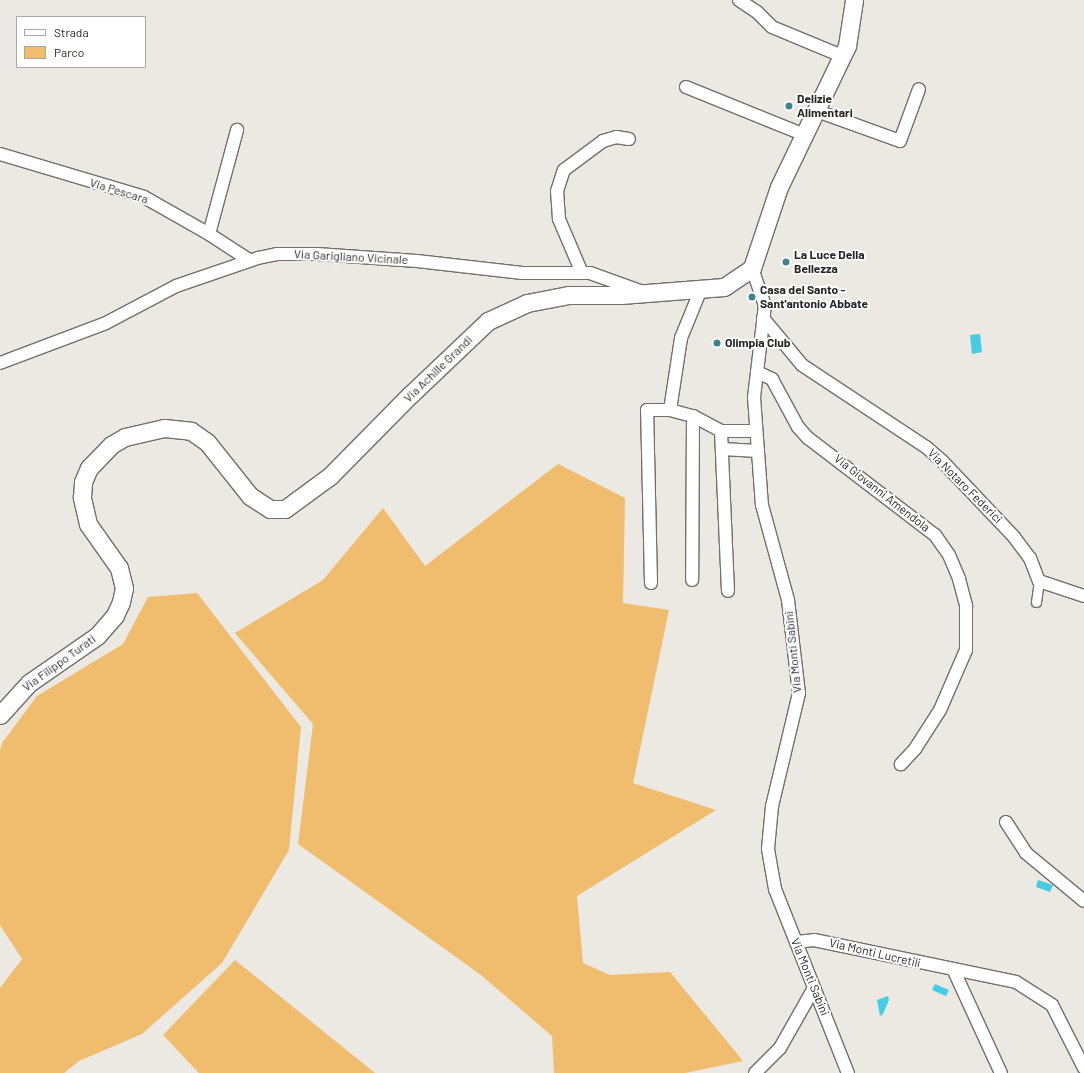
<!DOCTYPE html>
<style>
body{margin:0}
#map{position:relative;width:1084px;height:1073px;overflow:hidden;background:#ece8e2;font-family:Barlow,sans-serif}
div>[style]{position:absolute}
.green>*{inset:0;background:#f0bd6e}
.water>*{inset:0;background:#44cde4}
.roads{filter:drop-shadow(1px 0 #736f6a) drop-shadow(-1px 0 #736f6a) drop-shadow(0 1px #736f6a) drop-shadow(0 -1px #736f6a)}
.pedestrian>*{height:9px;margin:-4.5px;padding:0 4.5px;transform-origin:4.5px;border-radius:4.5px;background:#fff}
.minor>*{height:12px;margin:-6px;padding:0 6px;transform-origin:6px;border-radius:6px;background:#fff}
.secondary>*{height:17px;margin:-8.5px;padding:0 8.5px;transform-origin:8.5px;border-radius:8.5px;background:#fff}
.dots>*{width:11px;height:11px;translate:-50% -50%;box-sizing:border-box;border:2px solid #fff;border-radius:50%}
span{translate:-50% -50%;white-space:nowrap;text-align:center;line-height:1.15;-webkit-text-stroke:4px #fff;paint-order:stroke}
.poi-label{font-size:12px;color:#272523;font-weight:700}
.left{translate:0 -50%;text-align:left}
.street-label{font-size:12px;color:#272523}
.legend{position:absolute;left:16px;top:16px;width:130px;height:52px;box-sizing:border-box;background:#fff;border:1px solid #a9a8a7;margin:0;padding:5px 7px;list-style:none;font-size:12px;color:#272523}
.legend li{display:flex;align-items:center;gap:8px;height:20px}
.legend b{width:20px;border:1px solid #a9a8a7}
</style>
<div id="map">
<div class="green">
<i style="clip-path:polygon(558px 464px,625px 498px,623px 603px,669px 610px,633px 783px,716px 810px,577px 896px,583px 963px,610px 975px,670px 972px,743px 1061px,685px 1073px,554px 1073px,552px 1036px,481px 975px,298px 844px,313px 724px,235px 633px,323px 580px,383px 508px,425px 566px)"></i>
<i style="clip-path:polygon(197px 593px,301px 727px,289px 850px,222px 963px,142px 1034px,79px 1061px,64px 1073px,0 1073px,0 988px,22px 959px,0 925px,0 751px,2px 743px,37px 696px,123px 644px,148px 597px)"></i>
<i style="clip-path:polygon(235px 960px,375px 1073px,199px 1073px,163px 1035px)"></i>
</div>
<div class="water">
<i style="clip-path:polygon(980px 334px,982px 352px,972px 354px,970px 335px)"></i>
<i style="clip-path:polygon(1038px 880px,1053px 885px,1050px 892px,1036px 887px)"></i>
<i style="clip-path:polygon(935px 984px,949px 990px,946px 996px,932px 990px)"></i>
<i style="clip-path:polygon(888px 996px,889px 1000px,883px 1014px,880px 1016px,877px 1000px)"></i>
</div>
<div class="roads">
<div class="pedestrian">
<i style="left:1036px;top:602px;width:21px;rotate:-82deg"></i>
</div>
<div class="minor">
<i style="left:739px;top:0;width:22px;rotate:34deg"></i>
<i style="left:757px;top:12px;width:21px;rotate:45deg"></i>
<i style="left:772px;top:27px;width:76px;rotate:22.5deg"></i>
<i style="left:686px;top:87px;width:128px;rotate:22deg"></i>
<i style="left:817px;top:111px;width:88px;rotate:19.9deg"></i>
<i style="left:900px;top:141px;width:55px;rotate:-69.9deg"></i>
<i style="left:0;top:154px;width:150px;rotate:16.6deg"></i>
<i style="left:144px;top:197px;width:75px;rotate:29.6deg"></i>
<i style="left:209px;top:234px;width:48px;rotate:33deg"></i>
<i style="left:209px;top:234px;width:108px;rotate:-74.9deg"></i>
<i style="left:752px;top:268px;width:39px;rotate:71deg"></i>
<i style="left:765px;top:305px;width:93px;rotate:96.8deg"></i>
<i style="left:754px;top:397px;width:108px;rotate:85.8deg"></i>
<i style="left:762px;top:505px;width:98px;rotate:74.7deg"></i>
<i style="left:788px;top:600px;width:94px;rotate:83.3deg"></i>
<i style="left:799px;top:693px;width:116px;rotate:103.4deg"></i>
<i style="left:772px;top:806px;width:43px;rotate:95.3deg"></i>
<i style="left:768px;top:849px;width:41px;rotate:80.1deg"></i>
<i style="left:775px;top:889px;width:198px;rotate:68.4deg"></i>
<i style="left:582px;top:273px;width:59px;rotate:-113.1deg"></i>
<i style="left:559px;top:219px;width:28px;rotate:-94deg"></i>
<i style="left:557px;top:191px;width:22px;rotate:-72deg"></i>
<i style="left:564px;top:170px;width:49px;rotate:-36.6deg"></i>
<i style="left:603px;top:141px;width:14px;rotate:-17deg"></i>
<i style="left:616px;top:137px;width:13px;rotate:9deg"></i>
<i style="left:763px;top:318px;width:61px;rotate:50.3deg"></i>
<i style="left:802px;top:365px;width:149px;rotate:33.5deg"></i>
<i style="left:926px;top:447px;width:21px;rotate:41deg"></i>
<i style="left:942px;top:461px;width:105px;rotate:46.5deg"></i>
<i style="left:1014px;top:537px;width:26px;rotate:53deg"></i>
<i style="left:1030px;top:558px;width:25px;rotate:69deg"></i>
<i style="left:1039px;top:581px;width:47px;rotate:18.4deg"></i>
<i style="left:0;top:363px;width:111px;rotate:-20.6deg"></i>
<i style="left:104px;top:324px;width:81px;rotate:-27.8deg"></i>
<i style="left:176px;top:286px;width:87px;rotate:-18.9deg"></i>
<i style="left:258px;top:258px;width:19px;rotate:-12deg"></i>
<i style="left:277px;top:254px;width:40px"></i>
<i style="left:317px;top:254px;width:100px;rotate:4deg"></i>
<i style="left:417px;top:261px;width:106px;rotate:6.5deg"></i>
<i style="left:522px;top:273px;width:68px"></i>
<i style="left:590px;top:273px;width:56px;rotate:19.7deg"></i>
<i style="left:757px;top:372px;width:17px;rotate:25deg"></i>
<i style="left:772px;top:379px;width:55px;rotate:61.6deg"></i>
<i style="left:798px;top:427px;width:15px;rotate:48deg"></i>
<i style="left:808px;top:438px;width:160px;rotate:37.4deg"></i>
<i style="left:935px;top:535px;width:24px;rotate:55deg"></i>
<i style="left:949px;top:555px;width:26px;rotate:67deg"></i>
<i style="left:959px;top:579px;width:28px;rotate:75deg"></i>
<i style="left:966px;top:606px;width:44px;rotate:90deg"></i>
<i style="left:966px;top:650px;width:65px;rotate:113.4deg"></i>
<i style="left:940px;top:710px;width:46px;rotate:122.7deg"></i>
<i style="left:915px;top:749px;width:21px;rotate:133deg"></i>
<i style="left:670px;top:410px;width:73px;rotate:-81.3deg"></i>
<i style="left:681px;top:338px;width:53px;rotate:-67.8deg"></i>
<i style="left:693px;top:416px;width:32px;rotate:28deg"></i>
<i style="left:721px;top:431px;width:160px;rotate:87.5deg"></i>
<i style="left:721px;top:431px;width:35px"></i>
<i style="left:722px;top:449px;width:36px;rotate:3deg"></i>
<i style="left:651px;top:583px;width:173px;rotate:-91.3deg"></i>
<i style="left:647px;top:410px;width:23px"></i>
<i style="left:670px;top:410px;width:24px;rotate:15deg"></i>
<i style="left:693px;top:416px;width:164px;rotate:90.3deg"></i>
<i style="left:1006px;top:822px;width:37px;rotate:57deg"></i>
<i style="left:1026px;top:853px;width:75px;rotate:39.6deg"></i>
<i style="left:796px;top:942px;width:18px;rotate:-6deg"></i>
<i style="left:814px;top:940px;width:206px;rotate:11.7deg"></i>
<i style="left:1016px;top:982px;width:43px;rotate:32.6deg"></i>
<i style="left:1052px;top:1005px;width:71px;rotate:63.1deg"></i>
<i style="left:954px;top:971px;width:112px;rotate:65.3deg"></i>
<i style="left:755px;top:1073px;width:35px;rotate:-45deg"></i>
<i style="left:780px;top:1048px;width:69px;rotate:-60.5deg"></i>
</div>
<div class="secondary">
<i style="left:0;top:715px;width:43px;rotate:-47.8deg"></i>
<i style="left:29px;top:683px;width:83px;rotate:-34.7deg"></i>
<i style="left:97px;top:636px;width:28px;rotate:-49deg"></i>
<i style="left:115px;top:615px;width:14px;rotate:-65deg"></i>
<i style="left:121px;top:602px;width:14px;rotate:-78deg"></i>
<i style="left:124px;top:588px;width:21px;rotate:-104deg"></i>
<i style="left:119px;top:568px;width:54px;rotate:-125.2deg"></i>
<i style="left:88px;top:524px;width:28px;rotate:-103deg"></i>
<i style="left:82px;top:497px;width:15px;rotate:-86deg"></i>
<i style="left:83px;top:482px;width:15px;rotate:-67deg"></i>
<i style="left:89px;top:468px;width:32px;rotate:-46deg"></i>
<i style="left:111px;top:445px;width:16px;rotate:-30deg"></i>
<i style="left:125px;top:437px;width:40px;rotate:-13deg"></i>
<i style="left:164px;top:428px;width:27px;rotate:6deg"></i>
<i style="left:191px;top:431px;width:19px;rotate:35deg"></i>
<i style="left:207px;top:442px;width:69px;rotate:51.5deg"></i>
<i style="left:250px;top:496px;width:24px;rotate:33deg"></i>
<i style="left:270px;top:509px;width:15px"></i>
<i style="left:285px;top:509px;width:56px;rotate:-36.3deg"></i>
<i style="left:330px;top:476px;width:114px;rotate:-45.4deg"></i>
<i style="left:410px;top:395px;width:108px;rotate:-43.5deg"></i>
<i style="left:488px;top:321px;width:43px;rotate:-24.8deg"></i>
<i style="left:527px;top:303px;width:43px;rotate:-10.8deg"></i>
<i style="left:569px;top:295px;width:52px"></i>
<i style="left:621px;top:295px;width:103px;rotate:-4.4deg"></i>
<i style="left:724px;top:287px;width:34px;rotate:-34deg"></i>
<i style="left:752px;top:268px;width:85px;rotate:-71.6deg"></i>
<i style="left:779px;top:187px;width:157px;rotate:-64.3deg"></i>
<i style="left:847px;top:46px;width:47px;rotate:-81.3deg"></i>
</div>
</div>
<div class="dots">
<i style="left:789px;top:106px;background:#3e8390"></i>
<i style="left:786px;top:262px;background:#3e8390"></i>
<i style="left:752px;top:297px;background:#3e8390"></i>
<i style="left:717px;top:343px;background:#3e8390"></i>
</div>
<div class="poi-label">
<span class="left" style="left:797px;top:106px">Delizie<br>Alimentari</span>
<span class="left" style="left:794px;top:262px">La Luce Della<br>Bellezza</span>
<span class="left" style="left:760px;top:297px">Casa del Santo -<br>Sant'antonio Abbate</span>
<span class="left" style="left:725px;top:343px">Olimpia Club</span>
</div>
<div class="street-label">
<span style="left:119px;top:191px;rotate:17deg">Via Pescara</span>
<span style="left:351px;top:257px;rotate:3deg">Via Garigliano Vicinale</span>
<span style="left:438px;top:369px;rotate:-44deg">Via Achille Grandi</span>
<span style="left:965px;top:486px;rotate:45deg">Via Notaro Federici</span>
<span style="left:882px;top:493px;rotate:38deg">Via Giovanni Amendola</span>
<span style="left:793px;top:652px;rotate:-96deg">Via Monti Sabini</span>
<span style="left:59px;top:663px;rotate:-36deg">Via Filippo Turati</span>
<span style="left:875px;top:953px;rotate:13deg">Via Monti Lucretili</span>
<span style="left:810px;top:977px;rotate:68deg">Via Monti Sabini</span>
</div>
<ul class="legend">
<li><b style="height:5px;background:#fff"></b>Strada</li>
<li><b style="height:11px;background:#f0bd6e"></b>Parco</li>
</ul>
</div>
